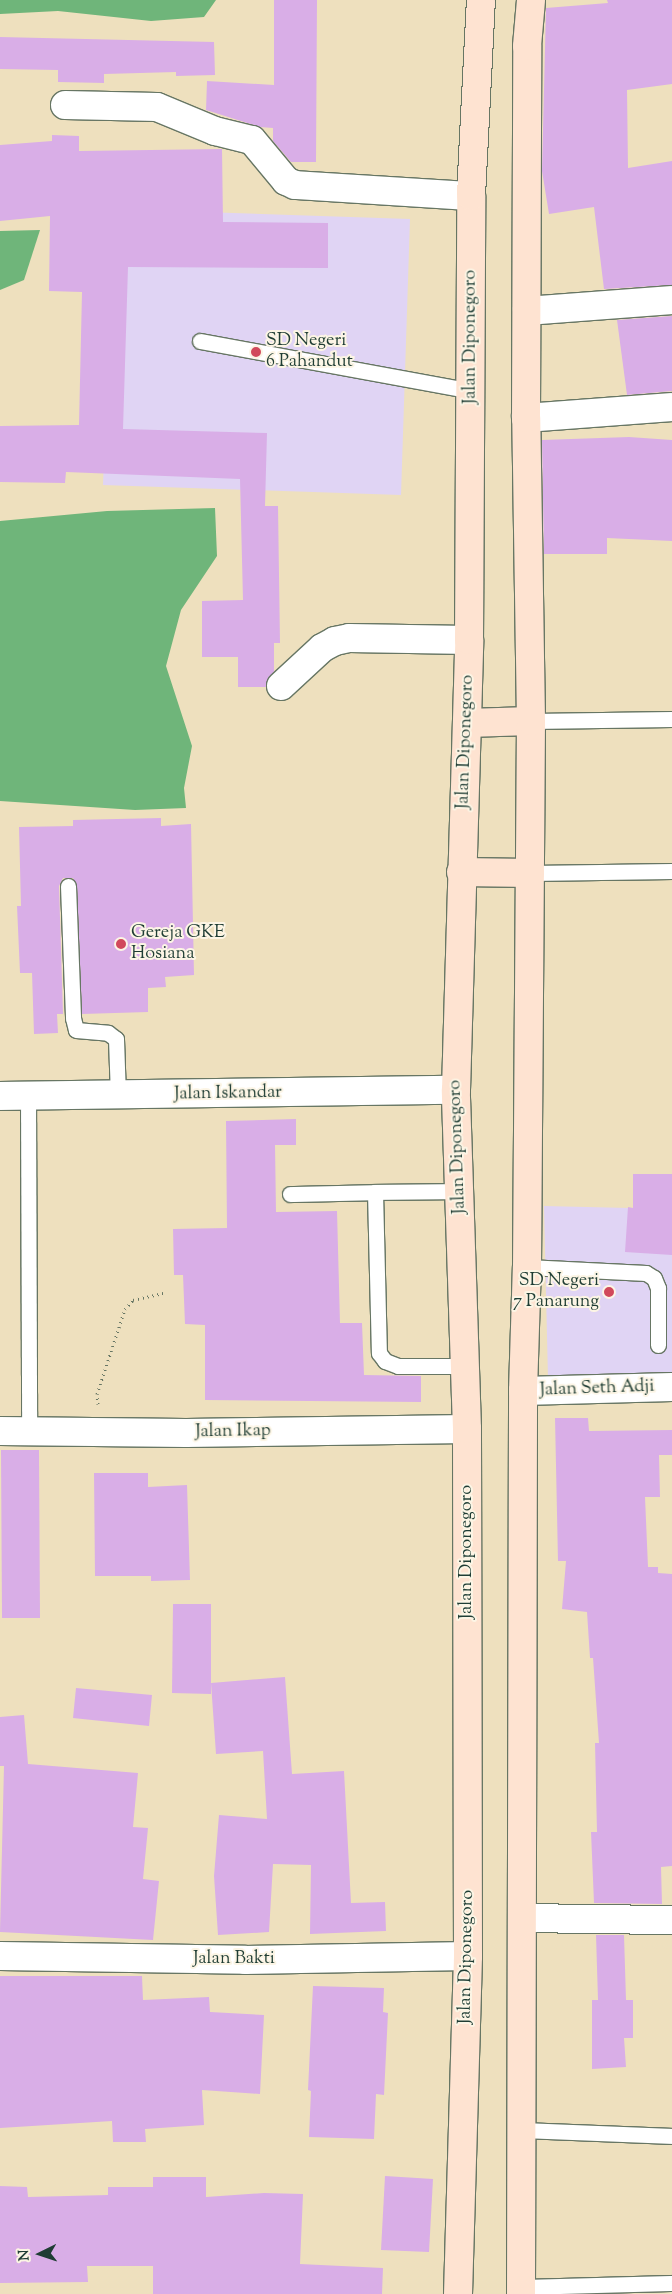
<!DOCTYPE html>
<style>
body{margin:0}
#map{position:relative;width:672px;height:2294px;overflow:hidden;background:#eee0be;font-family:"Sorts Mill Goudy",serif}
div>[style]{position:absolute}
.built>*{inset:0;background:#e0d4f4}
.forest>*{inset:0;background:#6fb57a}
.building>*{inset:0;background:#d9aee7}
.path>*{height:3px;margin-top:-1.5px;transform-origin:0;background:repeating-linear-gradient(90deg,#677664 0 1px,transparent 0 5px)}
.roads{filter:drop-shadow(1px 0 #677664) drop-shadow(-1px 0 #677664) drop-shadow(0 1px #677664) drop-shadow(0 -1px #677664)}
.service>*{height:15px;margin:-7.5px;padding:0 7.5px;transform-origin:7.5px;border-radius:7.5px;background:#fff}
.minor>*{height:28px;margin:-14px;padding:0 14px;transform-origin:14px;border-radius:14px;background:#fff}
.tertiary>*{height:28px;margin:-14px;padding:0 14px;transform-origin:14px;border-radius:14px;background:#fff}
.secondary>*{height:28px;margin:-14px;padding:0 14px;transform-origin:14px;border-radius:14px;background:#fee3d1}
.dots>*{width:14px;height:14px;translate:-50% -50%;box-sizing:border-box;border:2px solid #fcf5e5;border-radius:50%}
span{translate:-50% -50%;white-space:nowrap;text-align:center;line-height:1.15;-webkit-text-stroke:4px #fcf5e5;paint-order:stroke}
.street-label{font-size:18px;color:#1f3d34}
.poi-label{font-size:18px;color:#1f3d34}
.left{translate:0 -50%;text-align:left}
.right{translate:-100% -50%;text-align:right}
.north{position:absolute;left:15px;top:2229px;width:50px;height:50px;-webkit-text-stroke:4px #fcf5e5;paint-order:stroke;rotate:266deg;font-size:14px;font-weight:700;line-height:20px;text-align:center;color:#1f3d34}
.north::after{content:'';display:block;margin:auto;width:18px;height:22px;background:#1f3d34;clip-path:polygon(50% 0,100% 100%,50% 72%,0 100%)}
</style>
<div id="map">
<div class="built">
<i style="clip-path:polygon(112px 209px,410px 219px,401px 495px,103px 485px)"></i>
<i style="clip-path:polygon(544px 1206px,672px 1209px,672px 1374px,548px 1379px)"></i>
</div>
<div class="forest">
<i style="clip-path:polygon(0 0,216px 0,204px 17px,151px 21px,58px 11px,0 14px)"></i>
<i style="clip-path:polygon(40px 230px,24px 280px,0 290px,0 231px)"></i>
<i style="clip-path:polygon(215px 508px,217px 556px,181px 610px,166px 666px,192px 746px,184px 788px,186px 808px,135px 810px,0 801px,0 521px,107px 511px)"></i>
</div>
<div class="building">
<i style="clip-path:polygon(274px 0,317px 0,316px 162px,291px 162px,273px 141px,273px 128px,260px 127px,206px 110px,207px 81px,274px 85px)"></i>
<i style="clip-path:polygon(607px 0,672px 0,672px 84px,627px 90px,628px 168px,672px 161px,672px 285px,604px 289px,594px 207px,549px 214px,542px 171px,546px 8px,608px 3px)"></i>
<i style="clip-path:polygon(0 37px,214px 42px,215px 75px,176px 76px,176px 72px,104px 74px,104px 83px,58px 82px,58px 70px,0 69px)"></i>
<i style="clip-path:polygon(52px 135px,79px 136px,79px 151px,222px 149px,223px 222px,328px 223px,328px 268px,128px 267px,123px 429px,267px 433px,265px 506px,278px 506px,280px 643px,274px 643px,274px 671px,266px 687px,238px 687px,238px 657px,202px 657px,202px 601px,243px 600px,240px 479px,66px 472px,65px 483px,0 482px,0 426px,79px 425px,82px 292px,49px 291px,50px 216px,0 221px,0 145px,52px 141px)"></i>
<i style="clip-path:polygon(672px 316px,672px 391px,627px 395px,617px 320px)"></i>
<i style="clip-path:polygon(629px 437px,672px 440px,672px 541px,607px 538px,607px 554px,544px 554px,542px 440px)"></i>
<i style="clip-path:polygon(161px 818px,161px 826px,191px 824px,194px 975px,165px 977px,166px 987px,148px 988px,148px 1012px,82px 1014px,77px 886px,73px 878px,63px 878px,59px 886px,63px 1014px,57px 1014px,58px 1033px,34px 1034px,32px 973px,20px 973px,17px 906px,21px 906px,19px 827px,73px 826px,73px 820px)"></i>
<i style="clip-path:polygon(296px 1119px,296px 1145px,275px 1145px,276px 1212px,337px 1211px,340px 1323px,362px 1323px,364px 1375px,421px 1376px,421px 1402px,205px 1400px,205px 1325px,185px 1324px,183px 1275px,174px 1275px,173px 1229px,227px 1228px,226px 1121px)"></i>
<i style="clip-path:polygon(633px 1174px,672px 1174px,672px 1255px,625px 1252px,628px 1207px,633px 1208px)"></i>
<i style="clip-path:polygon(555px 1418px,588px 1418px,589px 1431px,672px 1430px,672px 1455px,659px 1455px,660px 1497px,645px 1497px,648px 1567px,658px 1567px,658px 1573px,672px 1574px,672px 1866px,661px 1867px,662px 1904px,594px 1903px,591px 1832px,597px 1832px,595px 1743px,599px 1743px,593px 1658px,590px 1658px,587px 1612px,562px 1609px,566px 1561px,558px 1561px)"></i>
<i style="clip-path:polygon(1px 1450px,39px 1450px,40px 1618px,2px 1618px)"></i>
<i style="clip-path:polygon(94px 1473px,148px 1473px,148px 1487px,187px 1485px,190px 1580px,151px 1581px,151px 1576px,95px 1576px)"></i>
<i style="clip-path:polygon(173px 1604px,211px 1604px,211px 1694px,172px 1693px)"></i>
<i style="clip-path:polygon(285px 1677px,292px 1774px,344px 1771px,351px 1903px,385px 1902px,386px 1931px,310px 1934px,311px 1865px,273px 1864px,269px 1932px,218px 1935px,214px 1876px,219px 1815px,267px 1819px,263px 1751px,216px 1754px,211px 1683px)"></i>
<i style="clip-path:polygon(76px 1688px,152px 1695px,149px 1726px,73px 1718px)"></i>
<i style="clip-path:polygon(24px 1715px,28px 1764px,138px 1773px,133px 1827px,148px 1828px,143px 1879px,159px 1881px,153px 1940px,0 1932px,4px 1766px,0 1766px,0 1717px)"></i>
<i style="clip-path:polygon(596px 1935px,624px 1935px,626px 2000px,633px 2000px,633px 2038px,624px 2038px,626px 2067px,592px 2069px,592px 2000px,598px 2000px)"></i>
<i style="clip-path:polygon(0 1976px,142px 1976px,143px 2000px,209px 1997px,210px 2012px,264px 2015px,260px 2094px,202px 2090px,204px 2125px,145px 2129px,146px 2142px,113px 2142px,112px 2121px,0 2128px)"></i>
<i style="clip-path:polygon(313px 1986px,384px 1988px,383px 2012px,388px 2013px,384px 2095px,376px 2094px,374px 2139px,309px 2137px,311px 2091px,308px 2090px)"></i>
<i style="clip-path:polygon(385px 2176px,433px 2179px,429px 2252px,381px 2250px)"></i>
<i style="clip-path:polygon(153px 2177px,206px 2177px,206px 2197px,264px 2193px,303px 2194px,300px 2264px,383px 2268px,382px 2294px,153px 2294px,153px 2266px,87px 2266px,88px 2282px,0 2283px,0 2186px,27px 2187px,28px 2197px,108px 2195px,108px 2187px,153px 2187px)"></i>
</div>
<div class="path">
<i style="left:98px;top:1404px;width:10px;rotate:-96deg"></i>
<i style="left:97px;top:1394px;width:89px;rotate:-71.8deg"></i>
<i style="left:125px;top:1309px;width:12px;rotate:-48deg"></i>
<i style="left:133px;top:1300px;width:31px;rotate:-13deg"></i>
</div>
<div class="roads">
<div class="service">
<i style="left:200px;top:341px;width:277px;rotate:10.4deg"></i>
<i style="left:531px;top:721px;width:141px;rotate:-0.8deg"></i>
<i style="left:530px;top:873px;width:142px;rotate:-0.8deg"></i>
<i style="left:68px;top:886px;width:132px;rotate:87.8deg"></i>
<i style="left:73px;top:1018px;width:12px;rotate:76deg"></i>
<i style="left:76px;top:1030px;width:32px;rotate:5deg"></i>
<i style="left:108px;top:1033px;width:10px;rotate:37deg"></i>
<i style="left:116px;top:1039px;width:56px;rotate:88deg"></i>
<i style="left:28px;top:1095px;width:336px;rotate:89.8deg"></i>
<i style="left:459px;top:1191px;width:84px;rotate:179.3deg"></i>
<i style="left:375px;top:1192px;width:161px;rotate:88.6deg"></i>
<i style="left:379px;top:1353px;width:10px;rotate:53deg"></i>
<i style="left:385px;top:1361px;width:14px;rotate:21deg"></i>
<i style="left:398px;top:1366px;width:67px"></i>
<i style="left:290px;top:1194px;width:85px;rotate:-1.3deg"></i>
<i style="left:527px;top:1267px;width:119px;rotate:2.9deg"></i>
<i style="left:646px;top:1273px;width:9px;rotate:32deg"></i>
<i style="left:654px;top:1278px;width:11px;rotate:68deg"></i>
<i style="left:658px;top:1288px;width:57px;rotate:90deg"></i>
<i style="left:523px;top:2130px;width:149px;rotate:2.3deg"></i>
<i style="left:521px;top:2287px;width:151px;rotate:-1.5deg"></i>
</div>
<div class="minor">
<i style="left:65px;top:105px;width:92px;rotate:1.2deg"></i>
<i style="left:157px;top:107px;width:63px;rotate:22.5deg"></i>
<i style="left:215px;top:131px;width:38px;rotate:14deg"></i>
<i style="left:252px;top:140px;width:53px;rotate:50.3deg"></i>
<i style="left:286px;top:181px;width:10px;rotate:24deg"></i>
<i style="left:295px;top:185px;width:176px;rotate:3.6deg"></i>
<i style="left:527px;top:311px;width:145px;rotate:-4.3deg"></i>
<i style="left:526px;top:418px;width:146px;rotate:-4.3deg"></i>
<i style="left:281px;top:686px;width:56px;rotate:-42.8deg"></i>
<i style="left:322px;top:648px;width:15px;rotate:-28deg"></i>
<i style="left:335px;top:641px;width:14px;rotate:-12deg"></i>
<i style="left:349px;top:638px;width:120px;rotate:1deg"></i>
<i style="left:0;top:1096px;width:456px;rotate:-0.8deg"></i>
<i style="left:522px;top:1918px;width:150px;rotate:0.8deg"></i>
<i style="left:0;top:1956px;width:245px;rotate:0.9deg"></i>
<i style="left:245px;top:1960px;width:223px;rotate:-1deg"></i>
</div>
<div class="tertiary">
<i style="left:523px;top:1391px;width:149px;rotate:-1.5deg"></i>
<i style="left:0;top:1431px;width:186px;rotate:0.6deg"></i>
<i style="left:186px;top:1433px;width:281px;rotate:-0.8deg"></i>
</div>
<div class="secondary">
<i style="left:467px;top:723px;width:64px;rotate:-1.8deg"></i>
<i style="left:461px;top:872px;width:69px;rotate:0.8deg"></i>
<i style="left:458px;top:2294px;width:338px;rotate:-88.3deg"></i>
<i style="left:468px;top:1956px;width:527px;rotate:-90.11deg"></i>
<i style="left:467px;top:1429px;width:339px;rotate:-91.9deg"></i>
<i style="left:456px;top:1090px;width:450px;rotate:-88.3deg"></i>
<i style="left:469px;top:640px;width:444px;rotate:-89.7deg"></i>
<i style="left:471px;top:196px;width:196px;rotate:-87.1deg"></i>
<i style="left:521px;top:2294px;width:903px;rotate:-89.87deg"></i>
<i style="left:523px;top:1391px;width:124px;rotate:-88.2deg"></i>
<i style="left:527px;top:1267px;width:546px;rotate:-89.58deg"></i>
<i style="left:531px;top:721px;width:303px;rotate:-90.9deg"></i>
<i style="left:526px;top:418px;width:372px;rotate:-89.8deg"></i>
<i style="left:527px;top:46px;width:46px;rotate:-85deg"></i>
</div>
</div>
<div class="dots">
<i style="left:256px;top:352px;background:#d1495b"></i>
<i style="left:121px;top:944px;background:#d1495b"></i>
<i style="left:609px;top:1292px;background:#d1495b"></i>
</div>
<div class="street-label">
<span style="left:471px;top:337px;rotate:-90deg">Jalan Diponegoro</span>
<span style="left:466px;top:742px;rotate:-88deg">Jalan Diponegoro</span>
<span style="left:228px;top:1094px;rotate:-1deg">Jalan Iskandar</span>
<span style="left:458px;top:1147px;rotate:-92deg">Jalan Diponegoro</span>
<span style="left:597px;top:1389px;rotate:-2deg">Jalan Seth Adji</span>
<span style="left:233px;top:1432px;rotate:-1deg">Jalan Ikap</span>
<span style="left:467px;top:1552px;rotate:-90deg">Jalan Diponegoro</span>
<span style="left:467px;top:1957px;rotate:-89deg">Jalan Diponegoro</span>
<span style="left:234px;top:1959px">Jalan Bakti</span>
</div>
<div class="poi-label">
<span class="left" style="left:266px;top:352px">SD Negeri<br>6 Pahandut</span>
<span class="left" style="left:131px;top:944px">Gereja GKE<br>Hosiana</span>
<span class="right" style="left:599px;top:1292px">SD Negeri<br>7 Panarung</span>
</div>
<div class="north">N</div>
</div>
